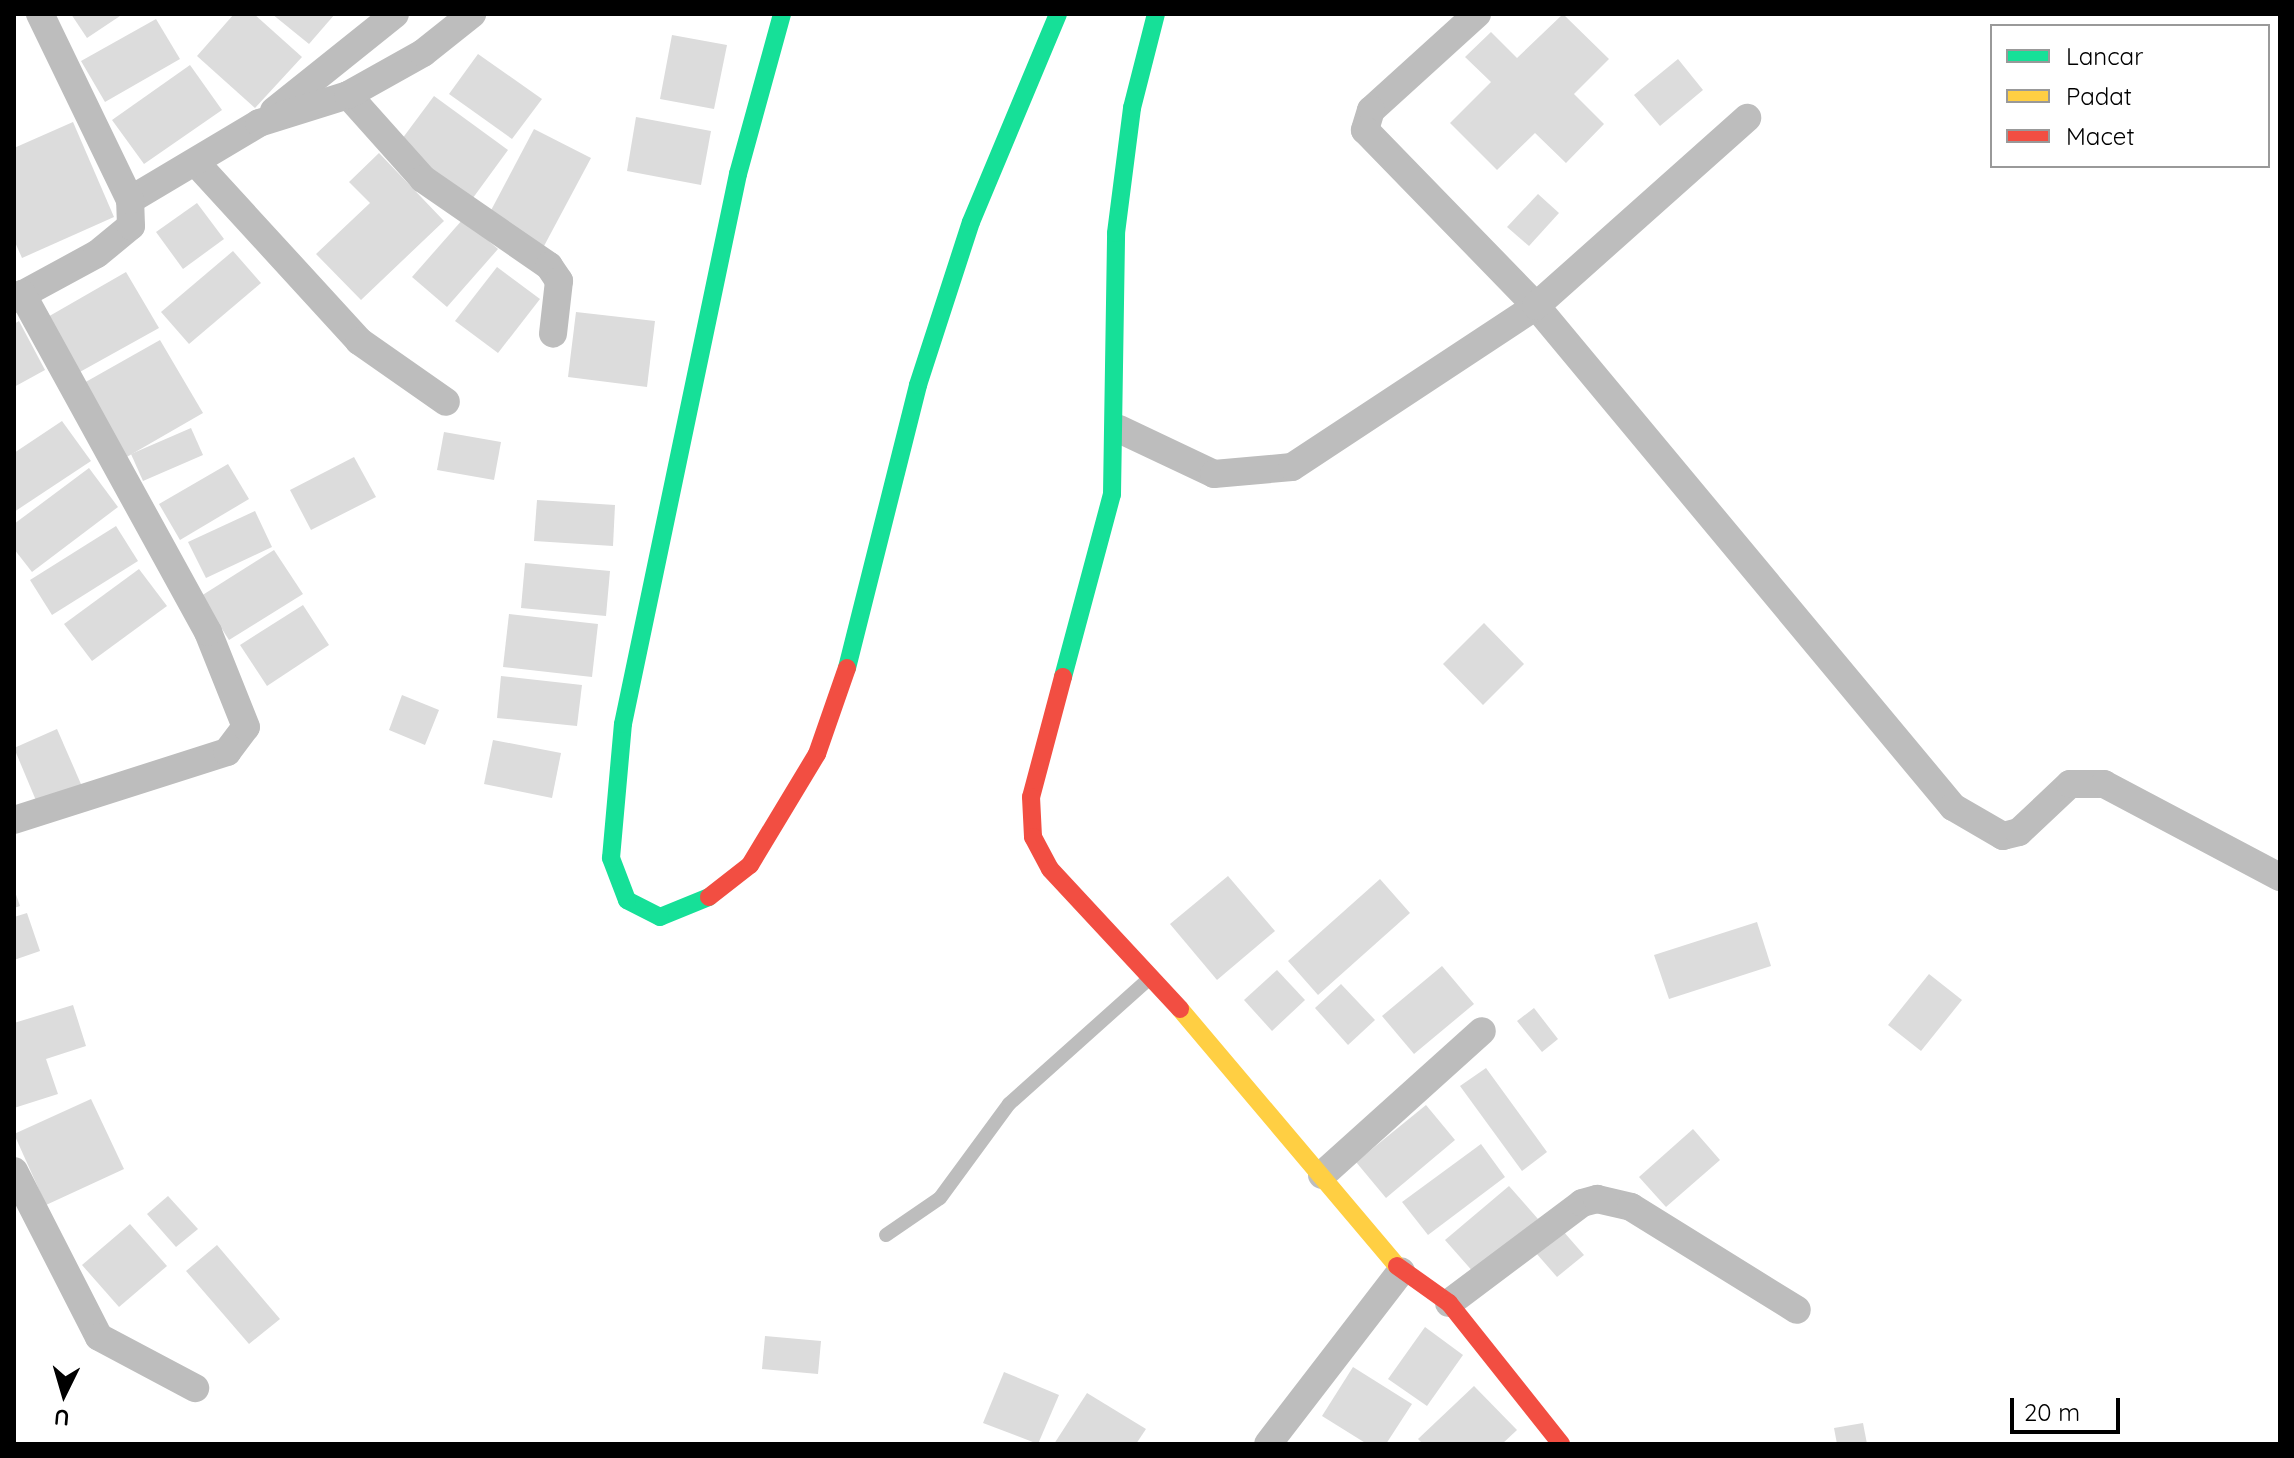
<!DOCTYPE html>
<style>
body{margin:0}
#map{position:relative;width:2294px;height:1458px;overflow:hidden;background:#fff;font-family:Quicksand,sans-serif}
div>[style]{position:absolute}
.building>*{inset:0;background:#dcdcdc}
.lane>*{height:14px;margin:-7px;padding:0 7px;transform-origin:7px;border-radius:7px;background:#bdbdbd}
.street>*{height:28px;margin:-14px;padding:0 14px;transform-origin:14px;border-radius:14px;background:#bdbdbd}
.fast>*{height:18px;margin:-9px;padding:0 9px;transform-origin:9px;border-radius:9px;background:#16e098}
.slow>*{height:18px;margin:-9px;padding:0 9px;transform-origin:9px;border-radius:9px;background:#ffcf43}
.jam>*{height:18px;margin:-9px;padding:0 9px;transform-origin:9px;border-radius:9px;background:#f24e42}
span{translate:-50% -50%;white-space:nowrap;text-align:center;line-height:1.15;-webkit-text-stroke:7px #fff;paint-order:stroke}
.frame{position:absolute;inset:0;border:16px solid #000;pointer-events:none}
.legend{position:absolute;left:1990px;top:24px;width:280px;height:144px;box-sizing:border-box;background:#fff;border:2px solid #999;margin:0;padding:10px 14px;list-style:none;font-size:24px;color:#000}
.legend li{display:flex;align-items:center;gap:16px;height:40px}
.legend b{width:40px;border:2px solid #999}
.north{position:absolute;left:24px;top:1354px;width:80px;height:80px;-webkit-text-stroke:6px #fff;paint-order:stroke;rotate:185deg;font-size:22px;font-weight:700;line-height:32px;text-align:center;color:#000}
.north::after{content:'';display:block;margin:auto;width:28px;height:36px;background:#000;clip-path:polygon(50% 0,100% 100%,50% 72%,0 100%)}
.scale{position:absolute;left:2010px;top:1398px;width:110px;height:36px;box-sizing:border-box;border:4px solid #000;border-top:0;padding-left:10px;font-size:24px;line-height:28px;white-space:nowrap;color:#000;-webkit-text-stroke:6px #fff;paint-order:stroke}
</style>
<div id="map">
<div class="building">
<i style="clip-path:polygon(71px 14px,123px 14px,87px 38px)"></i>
<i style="clip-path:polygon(234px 14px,254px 14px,302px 57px,255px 108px,197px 56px)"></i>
<i style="clip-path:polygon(272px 14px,335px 14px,309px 44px)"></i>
<i style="clip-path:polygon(1563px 14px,1609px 59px,1574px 94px,1604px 124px,1566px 163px,1535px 133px,1497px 170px,1450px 123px,1491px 82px,1465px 57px,1491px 32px,1517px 58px)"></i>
<i style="clip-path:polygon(156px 19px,180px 59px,105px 102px,81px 61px)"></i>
<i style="clip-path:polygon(672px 35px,727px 45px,714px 109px,660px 99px)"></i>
<i style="clip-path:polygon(478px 54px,542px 99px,512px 139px,449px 94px)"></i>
<i style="clip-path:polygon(1678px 59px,1703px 90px,1660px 126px,1634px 95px)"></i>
<i style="clip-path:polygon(190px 65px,222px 110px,144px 164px,112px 120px)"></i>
<i style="clip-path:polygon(434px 96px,508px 150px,470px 202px,396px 147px)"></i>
<i style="clip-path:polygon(636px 117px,711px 131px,701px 185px,627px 171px)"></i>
<i style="clip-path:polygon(73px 122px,114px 217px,22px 258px,14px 240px,14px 148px)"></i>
<i style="clip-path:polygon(534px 129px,591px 158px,544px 246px,488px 216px)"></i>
<i style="clip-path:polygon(379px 153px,444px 221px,361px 300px,316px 254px,370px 203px,349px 182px)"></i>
<i style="clip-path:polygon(1538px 194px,1559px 213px,1529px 246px,1507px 227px)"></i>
<i style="clip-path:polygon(197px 203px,224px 239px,183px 269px,156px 232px)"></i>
<i style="clip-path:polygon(463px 219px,498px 249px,447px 307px,412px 277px)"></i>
<i style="clip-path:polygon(233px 251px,261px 283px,189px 344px,161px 312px)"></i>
<i style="clip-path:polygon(497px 267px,540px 299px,498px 353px,455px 321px)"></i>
<i style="clip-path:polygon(126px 272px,159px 328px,78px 373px,46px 318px)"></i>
<i style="clip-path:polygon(576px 312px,655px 321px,647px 387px,568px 377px)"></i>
<i style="clip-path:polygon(19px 321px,45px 370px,14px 387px,14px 324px)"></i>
<i style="clip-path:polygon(160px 340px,203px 413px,118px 462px,75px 388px)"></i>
<i style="clip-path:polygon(62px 421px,91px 461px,14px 512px,14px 453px)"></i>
<i style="clip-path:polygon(191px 428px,203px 455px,143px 481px,131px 454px)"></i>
<i style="clip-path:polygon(444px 432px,501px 442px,494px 480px,437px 470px)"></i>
<i style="clip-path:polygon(354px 457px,376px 497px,311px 530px,290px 490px)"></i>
<i style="clip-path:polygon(228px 464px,249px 499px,180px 540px,159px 504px)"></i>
<i style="clip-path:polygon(89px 468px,118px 507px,32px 572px,14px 549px,14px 524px)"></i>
<i style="clip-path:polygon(537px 500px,615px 505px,613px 546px,534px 541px)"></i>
<i style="clip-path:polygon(255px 511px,272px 547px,206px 578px,188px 542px)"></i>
<i style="clip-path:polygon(116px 526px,138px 561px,52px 615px,30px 580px)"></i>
<i style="clip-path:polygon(274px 550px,303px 594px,229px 640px,201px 596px)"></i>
<i style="clip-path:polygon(525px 563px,610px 571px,606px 616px,521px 608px)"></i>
<i style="clip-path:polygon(139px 569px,167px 606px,92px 661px,64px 624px)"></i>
<i style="clip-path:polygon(303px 605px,329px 645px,267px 686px,240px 645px)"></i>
<i style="clip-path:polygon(509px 614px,598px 624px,592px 677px,503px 667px)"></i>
<i style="clip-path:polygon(1484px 623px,1524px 664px,1483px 705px,1443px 664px)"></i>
<i style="clip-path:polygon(501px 676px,582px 685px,577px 726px,497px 718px)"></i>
<i style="clip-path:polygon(402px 695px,439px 710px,425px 745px,389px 730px)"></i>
<i style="clip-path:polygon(57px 729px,84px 791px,40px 810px,14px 748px)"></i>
<i style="clip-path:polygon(493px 740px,561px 753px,552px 798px,484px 784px)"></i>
<i style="clip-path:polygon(1228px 876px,1275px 931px,1217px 980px,1170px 924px)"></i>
<i style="clip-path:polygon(1380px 879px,1410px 913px,1318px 995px,1288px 961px)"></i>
<i style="clip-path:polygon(14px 889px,20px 906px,14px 908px)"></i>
<i style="clip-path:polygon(27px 913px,40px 951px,14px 960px,14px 917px)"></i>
<i style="clip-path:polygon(1757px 922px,1771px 966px,1669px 999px,1654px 955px)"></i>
<i style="clip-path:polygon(1442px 966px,1474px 1004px,1414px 1054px,1382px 1016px)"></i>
<i style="clip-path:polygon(1277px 970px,1305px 1000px,1272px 1031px,1244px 1000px)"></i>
<i style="clip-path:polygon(1929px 974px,1962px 1000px,1921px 1051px,1888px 1025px)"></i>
<i style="clip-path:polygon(1341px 984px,1375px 1020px,1348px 1045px,1315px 1008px)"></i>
<i style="clip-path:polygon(73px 1005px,86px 1046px,46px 1059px,58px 1094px,14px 1108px,14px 1023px)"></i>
<i style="clip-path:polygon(1534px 1008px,1558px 1039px,1542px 1052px,1517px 1021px)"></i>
<i style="clip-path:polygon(1486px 1068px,1547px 1152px,1522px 1171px,1460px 1086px)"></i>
<i style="clip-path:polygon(91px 1099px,124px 1169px,46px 1205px,14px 1134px)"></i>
<i style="clip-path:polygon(1426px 1105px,1455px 1140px,1386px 1198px,1356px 1162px)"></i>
<i style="clip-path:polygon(1693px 1129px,1720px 1160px,1666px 1207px,1639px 1177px)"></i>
<i style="clip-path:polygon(1481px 1144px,1505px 1177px,1428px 1235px,1402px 1202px)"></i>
<i style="clip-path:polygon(1509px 1186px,1538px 1219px,1475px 1274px,1445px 1240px)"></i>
<i style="clip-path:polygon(168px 1196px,198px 1229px,176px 1247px,147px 1214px)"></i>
<i style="clip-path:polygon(130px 1224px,167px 1266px,119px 1307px,82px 1265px)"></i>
<i style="clip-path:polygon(1563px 1231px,1584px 1255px,1557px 1277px,1536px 1253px)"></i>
<i style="clip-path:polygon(217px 1245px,280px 1319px,249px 1344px,186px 1271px)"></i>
<i style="clip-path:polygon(1425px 1327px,1463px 1355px,1427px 1406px,1388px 1379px)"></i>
<i style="clip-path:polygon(765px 1336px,821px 1341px,818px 1374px,762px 1369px)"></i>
<i style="clip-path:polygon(1353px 1367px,1412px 1404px,1386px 1444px,1367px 1444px,1322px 1416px)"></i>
<i style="clip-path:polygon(1004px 1372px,1059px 1395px,1038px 1444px,983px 1423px)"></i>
<i style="clip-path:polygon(1474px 1386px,1517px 1430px,1502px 1444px,1423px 1444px,1418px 1439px)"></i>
<i style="clip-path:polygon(1087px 1393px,1146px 1429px,1136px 1444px,1054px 1444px)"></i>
<i style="clip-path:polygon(1863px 1423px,1867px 1444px,1837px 1444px,1834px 1428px)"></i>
</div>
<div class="lane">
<i style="left:886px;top:1235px;width:65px;rotate:-34.4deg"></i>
<i style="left:940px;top:1198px;width:117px;rotate:-53.7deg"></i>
<i style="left:1009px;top:1104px;width:189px;rotate:-41.8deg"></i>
</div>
<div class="street">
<i style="left:1477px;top:14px;width:143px;rotate:137.8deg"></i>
<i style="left:1371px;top:110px;width:21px;rotate:107deg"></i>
<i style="left:1365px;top:130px;width:245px;rotate:45.8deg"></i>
<i style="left:1536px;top:306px;width:652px;rotate:50.23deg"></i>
<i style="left:1953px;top:807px;width:58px;rotate:30.1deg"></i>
<i style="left:2003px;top:836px;width:16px;rotate:-14deg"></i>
<i style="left:2019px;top:832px;width:70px;rotate:-43.3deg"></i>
<i style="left:2070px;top:784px;width:34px"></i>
<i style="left:2104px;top:784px;width:199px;rotate:27.9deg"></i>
<i style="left:348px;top:95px;width:113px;rotate:48.2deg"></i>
<i style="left:423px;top:179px;width:153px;rotate:34.6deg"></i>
<i style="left:549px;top:266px;width:18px;rotate:56deg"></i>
<i style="left:559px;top:281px;width:53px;rotate:96.5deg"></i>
<i style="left:274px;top:111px;width:155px;rotate:-38.7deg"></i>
<i style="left:198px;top:165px;width:239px;rotate:47.5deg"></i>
<i style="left:359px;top:341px;width:106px;rotate:35deg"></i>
<i style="left:130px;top:200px;width:150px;rotate:-30.8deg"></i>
<i style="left:259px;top:123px;width:93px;rotate:-17.5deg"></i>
<i style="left:348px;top:95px;width:86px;rotate:-29.2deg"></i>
<i style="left:423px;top:53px;width:63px;rotate:-38.5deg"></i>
<i style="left:14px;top:299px;width:94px;rotate:-28.5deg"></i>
<i style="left:97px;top:254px;width:44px;rotate:-39.5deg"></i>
<i style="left:131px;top:226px;width:26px;rotate:-92deg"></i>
<i style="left:130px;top:200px;width:207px;rotate:-115.8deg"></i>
<i style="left:1119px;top:429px;width:105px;rotate:25.3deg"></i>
<i style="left:1214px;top:474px;width:78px;rotate:-5.1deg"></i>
<i style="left:1292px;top:467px;width:292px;rotate:-33.4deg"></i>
<i style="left:1536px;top:306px;width:283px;rotate:-41.7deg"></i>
<i style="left:14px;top:820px;width:224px;rotate:-17.7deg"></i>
<i style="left:227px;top:752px;width:31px;rotate:-53deg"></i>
<i style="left:246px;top:727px;width:102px;rotate:-111.8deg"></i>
<i style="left:208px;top:632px;width:386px;rotate:-118.8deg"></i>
<i style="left:14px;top:1171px;width:186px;rotate:62.9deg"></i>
<i style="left:99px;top:1337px;width:109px;rotate:28deg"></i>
<i style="left:1322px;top:1175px;width:215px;rotate:-42deg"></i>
<i style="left:1449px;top:1303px;width:166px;rotate:-36.9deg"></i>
<i style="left:1582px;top:1203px;width:16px;rotate:-15deg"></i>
<i style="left:1597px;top:1199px;width:35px;rotate:13deg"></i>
<i style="left:1631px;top:1207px;width:195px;rotate:31.8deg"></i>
<i style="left:1268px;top:1444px;width:218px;rotate:-52.4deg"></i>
</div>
<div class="fast">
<i style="left:847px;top:668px;width:292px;rotate:-75.9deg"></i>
<i style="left:918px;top:385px;width:171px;rotate:-72deg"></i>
<i style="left:971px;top:222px;width:225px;rotate:-67.3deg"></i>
<i style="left:1063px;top:677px;width:189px;rotate:-75deg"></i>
<i style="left:1112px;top:494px;width:261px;rotate:-89.1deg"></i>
<i style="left:1116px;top:233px;width:126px;rotate:-82.7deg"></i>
<i style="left:1132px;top:108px;width:97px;rotate:-75.7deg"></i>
<i style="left:709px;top:897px;width:53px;rotate:157.8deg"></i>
<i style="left:660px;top:917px;width:37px;rotate:-153deg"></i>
<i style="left:627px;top:900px;width:45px;rotate:-110.9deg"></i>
<i style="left:611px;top:858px;width:135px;rotate:-84.9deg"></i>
<i style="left:623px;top:724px;width:562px;rotate:-78.19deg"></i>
<i style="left:738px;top:174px;width:166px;rotate:-74.6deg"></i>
</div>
<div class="slow">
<i style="left:1180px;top:1009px;width:336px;rotate:49.8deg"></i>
</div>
<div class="jam">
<i style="left:1063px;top:677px;width:124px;rotate:104.9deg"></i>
<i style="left:1031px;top:797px;width:40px;rotate:87.1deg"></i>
<i style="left:1033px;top:837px;width:36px;rotate:62deg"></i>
<i style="left:1050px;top:869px;width:191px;rotate:47.1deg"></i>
<i style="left:709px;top:897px;width:52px;rotate:-38deg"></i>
<i style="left:750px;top:865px;width:130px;rotate:-58.9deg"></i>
<i style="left:817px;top:754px;width:91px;rotate:-70.8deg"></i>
<i style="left:1397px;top:1266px;width:64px;rotate:35.4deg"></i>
<i style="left:1449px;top:1303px;width:180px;rotate:51.5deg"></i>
</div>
<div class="frame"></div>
<ul class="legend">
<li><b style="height:10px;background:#16e098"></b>Lancar</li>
<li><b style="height:10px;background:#ffcf43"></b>Padat</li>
<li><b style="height:10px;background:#f24e42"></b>Macet</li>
</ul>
<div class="north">U</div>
<div class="scale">20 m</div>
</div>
